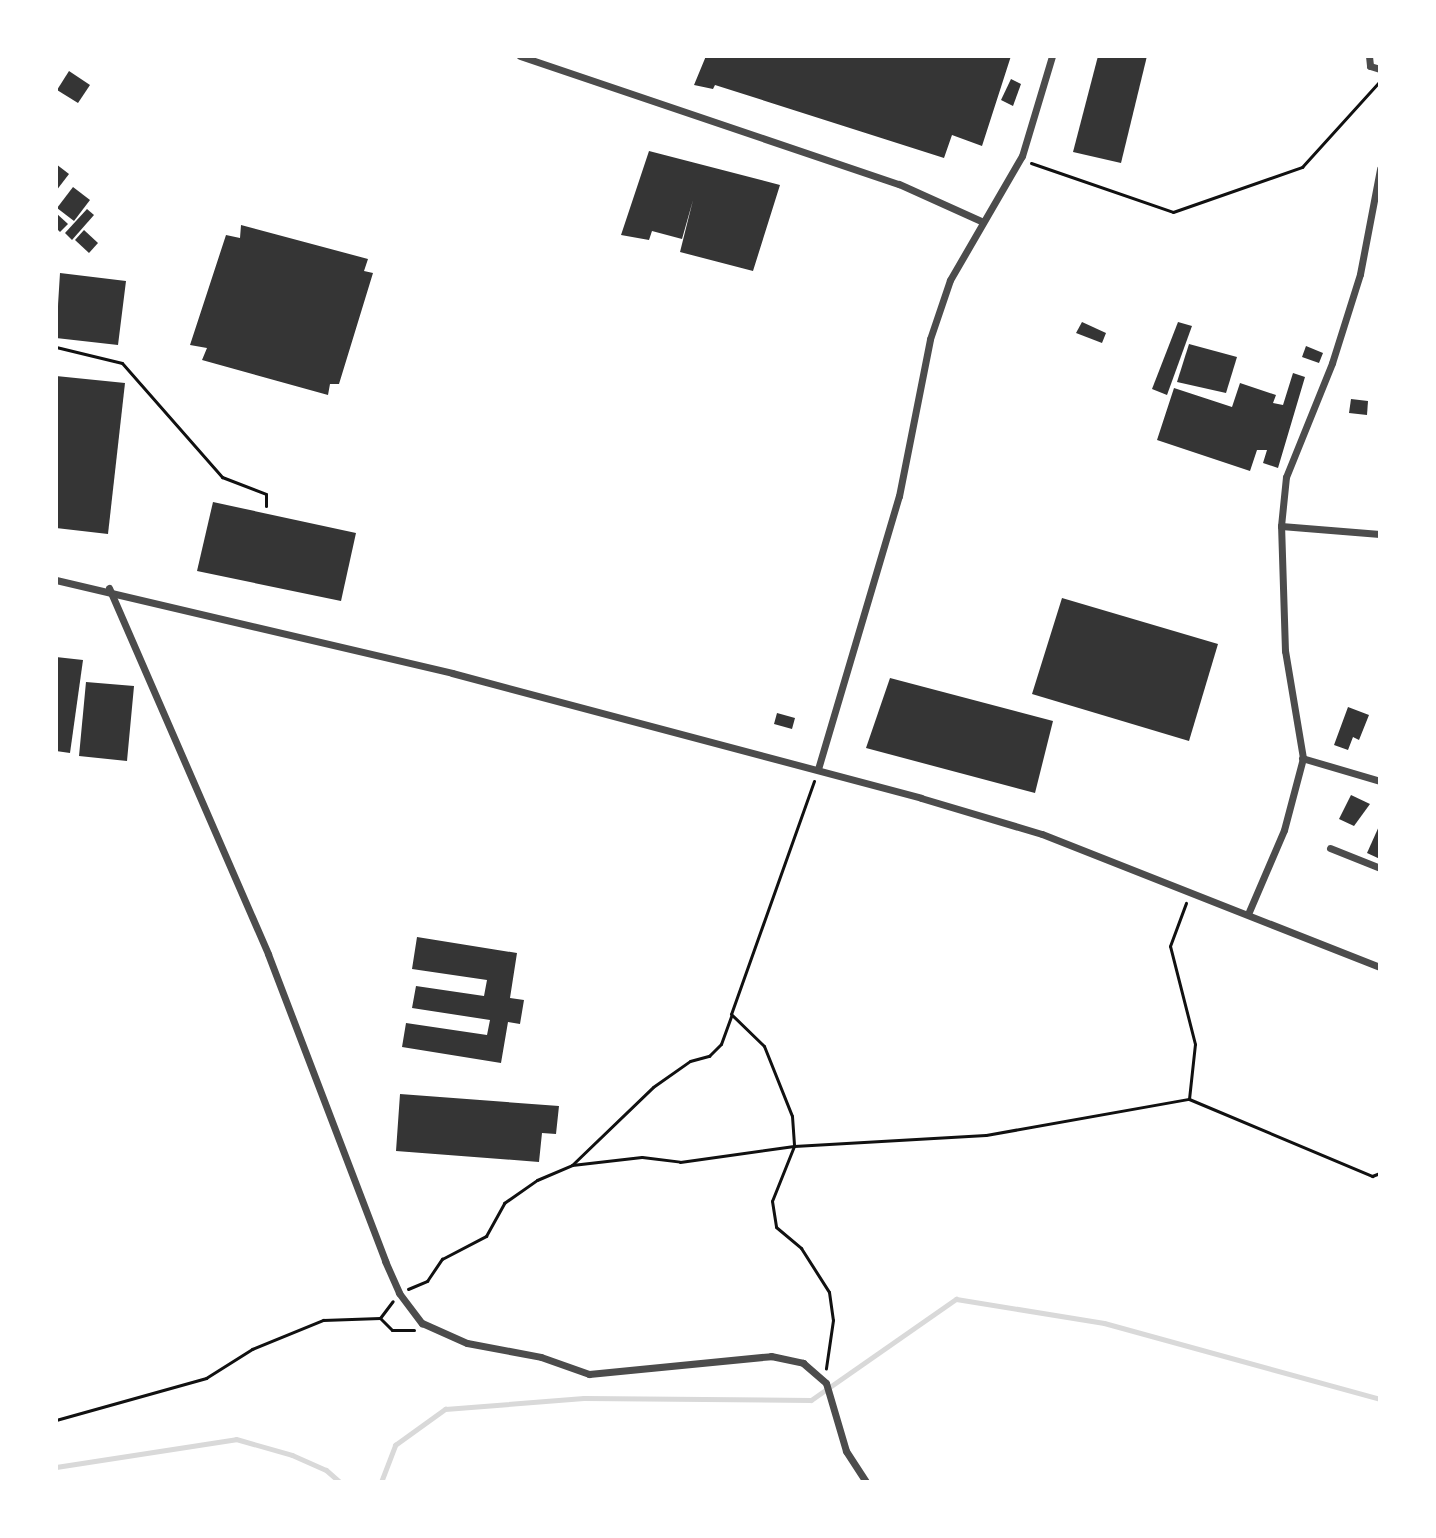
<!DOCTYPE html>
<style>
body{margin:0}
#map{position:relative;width:1436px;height:1538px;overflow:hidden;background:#fff;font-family:"Open Sans",sans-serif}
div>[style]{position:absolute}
.stream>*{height:5px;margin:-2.5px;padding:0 2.5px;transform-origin:2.5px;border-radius:2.5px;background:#d9d9d9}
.building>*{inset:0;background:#353535}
.path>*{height:3px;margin:-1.5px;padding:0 1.5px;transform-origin:1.5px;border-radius:1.5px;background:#111}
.minor>*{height:7px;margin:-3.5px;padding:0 3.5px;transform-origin:3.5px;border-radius:3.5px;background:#4c4c4c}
span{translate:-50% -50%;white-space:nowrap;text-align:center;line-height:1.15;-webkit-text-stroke:7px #fff;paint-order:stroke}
.frame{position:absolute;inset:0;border:58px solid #fff;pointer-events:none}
</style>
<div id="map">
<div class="stream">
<i style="left:56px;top:1467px;width:182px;rotate:-8.8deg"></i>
<i style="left:236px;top:1439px;width:58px;rotate:15.9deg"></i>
<i style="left:292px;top:1455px;width:37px;rotate:24deg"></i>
<i style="left:326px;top:1470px;width:18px;rotate:41deg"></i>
<i style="left:381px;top:1482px;width:40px;rotate:-69deg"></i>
<i style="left:395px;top:1445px;width:62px;rotate:-35.8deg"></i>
<i style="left:445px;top:1409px;width:139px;rotate:-4.5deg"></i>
<i style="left:584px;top:1398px;width:227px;rotate:0.5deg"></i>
<i style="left:811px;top:1400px;width:177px;rotate:-34.9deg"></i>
<i style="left:956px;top:1299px;width:150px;rotate:9.2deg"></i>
<i style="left:1104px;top:1323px;width:286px;rotate:15.4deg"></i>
</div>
<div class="building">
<i style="clip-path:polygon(706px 56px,1011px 56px,982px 146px,952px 135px,944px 158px,715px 85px,713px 89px,694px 85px)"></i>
<i style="clip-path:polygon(1098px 56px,1147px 56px,1121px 163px,1073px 152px)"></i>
<i style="clip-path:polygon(69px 71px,90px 85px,78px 103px,57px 90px)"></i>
<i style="clip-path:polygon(1011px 79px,1021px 84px,1013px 106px,1001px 100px)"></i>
<i style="clip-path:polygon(649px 151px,780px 185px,753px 271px,680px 252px,693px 200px,682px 239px,652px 231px,649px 240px,621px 235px)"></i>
<i style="clip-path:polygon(56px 164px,69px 174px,56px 191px)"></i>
<i style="clip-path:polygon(73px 187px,90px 200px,74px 221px,57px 208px)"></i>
<i style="clip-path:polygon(87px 209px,94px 215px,72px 240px,65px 233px)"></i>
<i style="clip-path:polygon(56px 213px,68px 224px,60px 232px,56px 228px)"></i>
<i style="clip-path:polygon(241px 225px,368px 259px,364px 271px,373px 273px,339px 384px,330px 384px,328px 395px,202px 360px,207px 348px,190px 345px,226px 235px,240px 238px)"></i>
<i style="clip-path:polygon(84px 230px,98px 243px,89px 253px,75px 240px)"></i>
<i style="clip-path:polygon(60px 273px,126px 281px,118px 345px,56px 338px)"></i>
<i style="clip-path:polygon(1082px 322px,1106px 333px,1102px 343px,1076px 333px)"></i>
<i style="clip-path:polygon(1178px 322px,1192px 326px,1167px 395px,1152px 389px)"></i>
<i style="clip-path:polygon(1189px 344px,1237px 357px,1226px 393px,1177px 382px)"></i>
<i style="clip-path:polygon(1306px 346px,1323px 353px,1319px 363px,1302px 357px)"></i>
<i style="clip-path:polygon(1293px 373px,1305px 377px,1278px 468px,1263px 463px,1267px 450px,1257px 450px,1250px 471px,1157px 440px,1174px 388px,1232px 407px,1240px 383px,1276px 395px,1273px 403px,1283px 405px)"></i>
<i style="clip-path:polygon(56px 376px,125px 383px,108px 534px,56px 528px)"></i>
<i style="clip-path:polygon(1351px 399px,1368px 401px,1367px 415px,1349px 413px)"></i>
<i style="clip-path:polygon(213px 502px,356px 533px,341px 601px,197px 571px)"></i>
<i style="clip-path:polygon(1062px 598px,1218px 644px,1189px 741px,1032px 694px)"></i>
<i style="clip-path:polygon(56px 657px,83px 660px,70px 753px,56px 751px)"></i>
<i style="clip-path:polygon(890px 678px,1053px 721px,1035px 793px,866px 748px)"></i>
<i style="clip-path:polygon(86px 682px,134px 686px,127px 761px,79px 756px)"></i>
<i style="clip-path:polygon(1348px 707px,1369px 715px,1359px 740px,1353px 737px,1348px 750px,1334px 745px)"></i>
<i style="clip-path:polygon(777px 713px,795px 718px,792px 729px,774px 724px)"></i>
<i style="clip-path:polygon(1351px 795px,1370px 804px,1354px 826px,1339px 819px)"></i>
<i style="clip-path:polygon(1380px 824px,1380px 859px,1367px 853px)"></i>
<i style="clip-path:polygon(417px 937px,517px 953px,510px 998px,524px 1000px,520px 1024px,508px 1022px,501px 1063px,402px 1047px,406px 1023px,487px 1035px,490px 1020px,412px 1008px,416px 986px,484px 996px,487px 980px,412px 969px)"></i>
<i style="clip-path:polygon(400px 1094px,559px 1106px,556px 1134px,542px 1133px,539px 1162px,396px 1151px)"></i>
</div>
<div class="path">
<i style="left:1031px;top:163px;width:150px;rotate:19deg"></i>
<i style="left:1173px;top:212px;width:137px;rotate:-19.2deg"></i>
<i style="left:1302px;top:167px;width:116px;rotate:-47.8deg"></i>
<i style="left:56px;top:347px;width:68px;rotate:13.6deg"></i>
<i style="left:122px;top:363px;width:152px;rotate:48.7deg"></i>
<i style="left:222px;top:477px;width:47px;rotate:21.1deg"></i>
<i style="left:266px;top:494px;width:12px;rotate:90deg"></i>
<i style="left:814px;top:781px;width:247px;rotate:109.6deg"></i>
<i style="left:731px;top:1014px;width:46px;rotate:44.1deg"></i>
<i style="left:764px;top:1046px;width:75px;rotate:68.2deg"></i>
<i style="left:792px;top:1116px;width:30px;rotate:86deg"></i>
<i style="left:794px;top:1146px;width:59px;rotate:111.8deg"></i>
<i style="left:772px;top:1201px;width:26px;rotate:81deg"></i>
<i style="left:776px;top:1227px;width:33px;rotate:40deg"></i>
<i style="left:801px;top:1248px;width:52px;rotate:57.5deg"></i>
<i style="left:829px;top:1292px;width:28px;rotate:82deg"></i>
<i style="left:833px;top:1320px;width:49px;rotate:98.3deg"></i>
<i style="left:1189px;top:1099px;width:199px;rotate:22.8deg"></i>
<i style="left:1372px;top:1176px;width:9px;rotate:-21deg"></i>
<i style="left:572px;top:1165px;width:112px;rotate:-43.9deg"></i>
<i style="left:653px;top:1087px;width:45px;rotate:-35.1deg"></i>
<i style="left:690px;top:1061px;width:20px;rotate:-15deg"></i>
<i style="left:709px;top:1056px;width:17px;rotate:-45deg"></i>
<i style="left:721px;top:1044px;width:30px;rotate:-70deg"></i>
<i style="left:408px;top:1289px;width:21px;rotate:-23deg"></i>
<i style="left:427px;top:1281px;width:27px;rotate:-56deg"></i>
<i style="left:442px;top:1259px;width:50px;rotate:-27.6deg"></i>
<i style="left:486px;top:1236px;width:38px;rotate:-61deg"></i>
<i style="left:504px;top:1203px;width:40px;rotate:-34.9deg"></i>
<i style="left:537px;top:1180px;width:38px;rotate:-23deg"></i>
<i style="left:572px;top:1165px;width:70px;rotate:-6.5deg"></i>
<i style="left:642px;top:1157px;width:38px;rotate:7deg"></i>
<i style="left:680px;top:1162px;width:115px;rotate:-8deg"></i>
<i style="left:794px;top:1146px;width:192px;rotate:-3.3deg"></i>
<i style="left:986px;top:1135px;width:206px;rotate:-10.1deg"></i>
<i style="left:1189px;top:1099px;width:55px;rotate:-83.8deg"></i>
<i style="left:1195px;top:1044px;width:101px;rotate:-104.3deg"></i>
<i style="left:1170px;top:946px;width:46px;rotate:-69.6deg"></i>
<i style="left:380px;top:1318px;width:17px;rotate:45deg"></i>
<i style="left:392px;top:1330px;width:22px"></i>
<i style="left:56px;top:1420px;width:156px;rotate:-15.6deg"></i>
<i style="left:206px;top:1378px;width:54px;rotate:-32.2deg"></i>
<i style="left:252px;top:1349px;width:77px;rotate:-22.2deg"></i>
<i style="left:323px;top:1320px;width:57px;rotate:-2deg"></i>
<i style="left:380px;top:1318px;width:21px;rotate:-53deg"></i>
</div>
<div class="minor">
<i style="left:520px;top:56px;width:400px;rotate:18.7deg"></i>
<i style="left:899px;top:184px;width:90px;rotate:24.3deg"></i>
<i style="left:1369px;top:56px;width:10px;rotate:84deg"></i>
<i style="left:1370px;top:66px;width:10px;rotate:17deg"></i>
<i style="left:1281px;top:526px;width:99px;rotate:4.6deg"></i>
<i style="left:56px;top:580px;width:407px;rotate:13.2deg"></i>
<i style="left:452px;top:673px;width:485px;rotate:14.9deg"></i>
<i style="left:921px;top:798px;width:126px;rotate:16.6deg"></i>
<i style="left:1042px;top:834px;width:363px;rotate:21.5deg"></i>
<i style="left:109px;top:588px;width:399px;rotate:66.5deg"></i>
<i style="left:268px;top:954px;width:329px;rotate:69.1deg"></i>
<i style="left:385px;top:1261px;width:35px;rotate:66deg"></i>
<i style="left:399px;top:1293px;width:38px;rotate:53deg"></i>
<i style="left:422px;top:1323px;width:49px;rotate:24deg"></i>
<i style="left:467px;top:1343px;width:75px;rotate:10.7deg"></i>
<i style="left:541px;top:1357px;width:51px;rotate:19.5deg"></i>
<i style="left:589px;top:1374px;width:183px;rotate:-5.6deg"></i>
<i style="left:771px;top:1356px;width:33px;rotate:12deg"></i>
<i style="left:803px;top:1363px;width:30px;rotate:41deg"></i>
<i style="left:826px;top:1383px;width:71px;rotate:73.6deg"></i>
<i style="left:846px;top:1451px;width:37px;rotate:57deg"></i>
<i style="left:1302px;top:758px;width:81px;rotate:16.4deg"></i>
<i style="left:818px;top:769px;width:285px;rotate:-73.5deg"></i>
<i style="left:899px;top:496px;width:160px;rotate:-78.8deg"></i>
<i style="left:930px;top:339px;width:62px;rotate:-71.3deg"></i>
<i style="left:950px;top:280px;width:143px;rotate:-59.9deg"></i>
<i style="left:1022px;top:156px;width:104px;rotate:-73.3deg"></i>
<i style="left:1330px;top:848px;width:54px;rotate:21.8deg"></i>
<i style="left:1248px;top:914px;width:91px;rotate:-66.8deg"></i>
<i style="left:1284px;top:830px;width:74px;rotate:-75.2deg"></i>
<i style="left:1303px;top:758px;width:109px;rotate:-99.5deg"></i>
<i style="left:1285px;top:651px;width:125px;rotate:-91.8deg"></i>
<i style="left:1281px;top:526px;width:49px;rotate:-84.2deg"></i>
<i style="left:1286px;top:477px;width:123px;rotate:-68deg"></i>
<i style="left:1332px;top:363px;width:93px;rotate:-72.5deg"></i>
<i style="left:1360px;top:274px;width:107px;rotate:-79.2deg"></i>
</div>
<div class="frame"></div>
</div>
